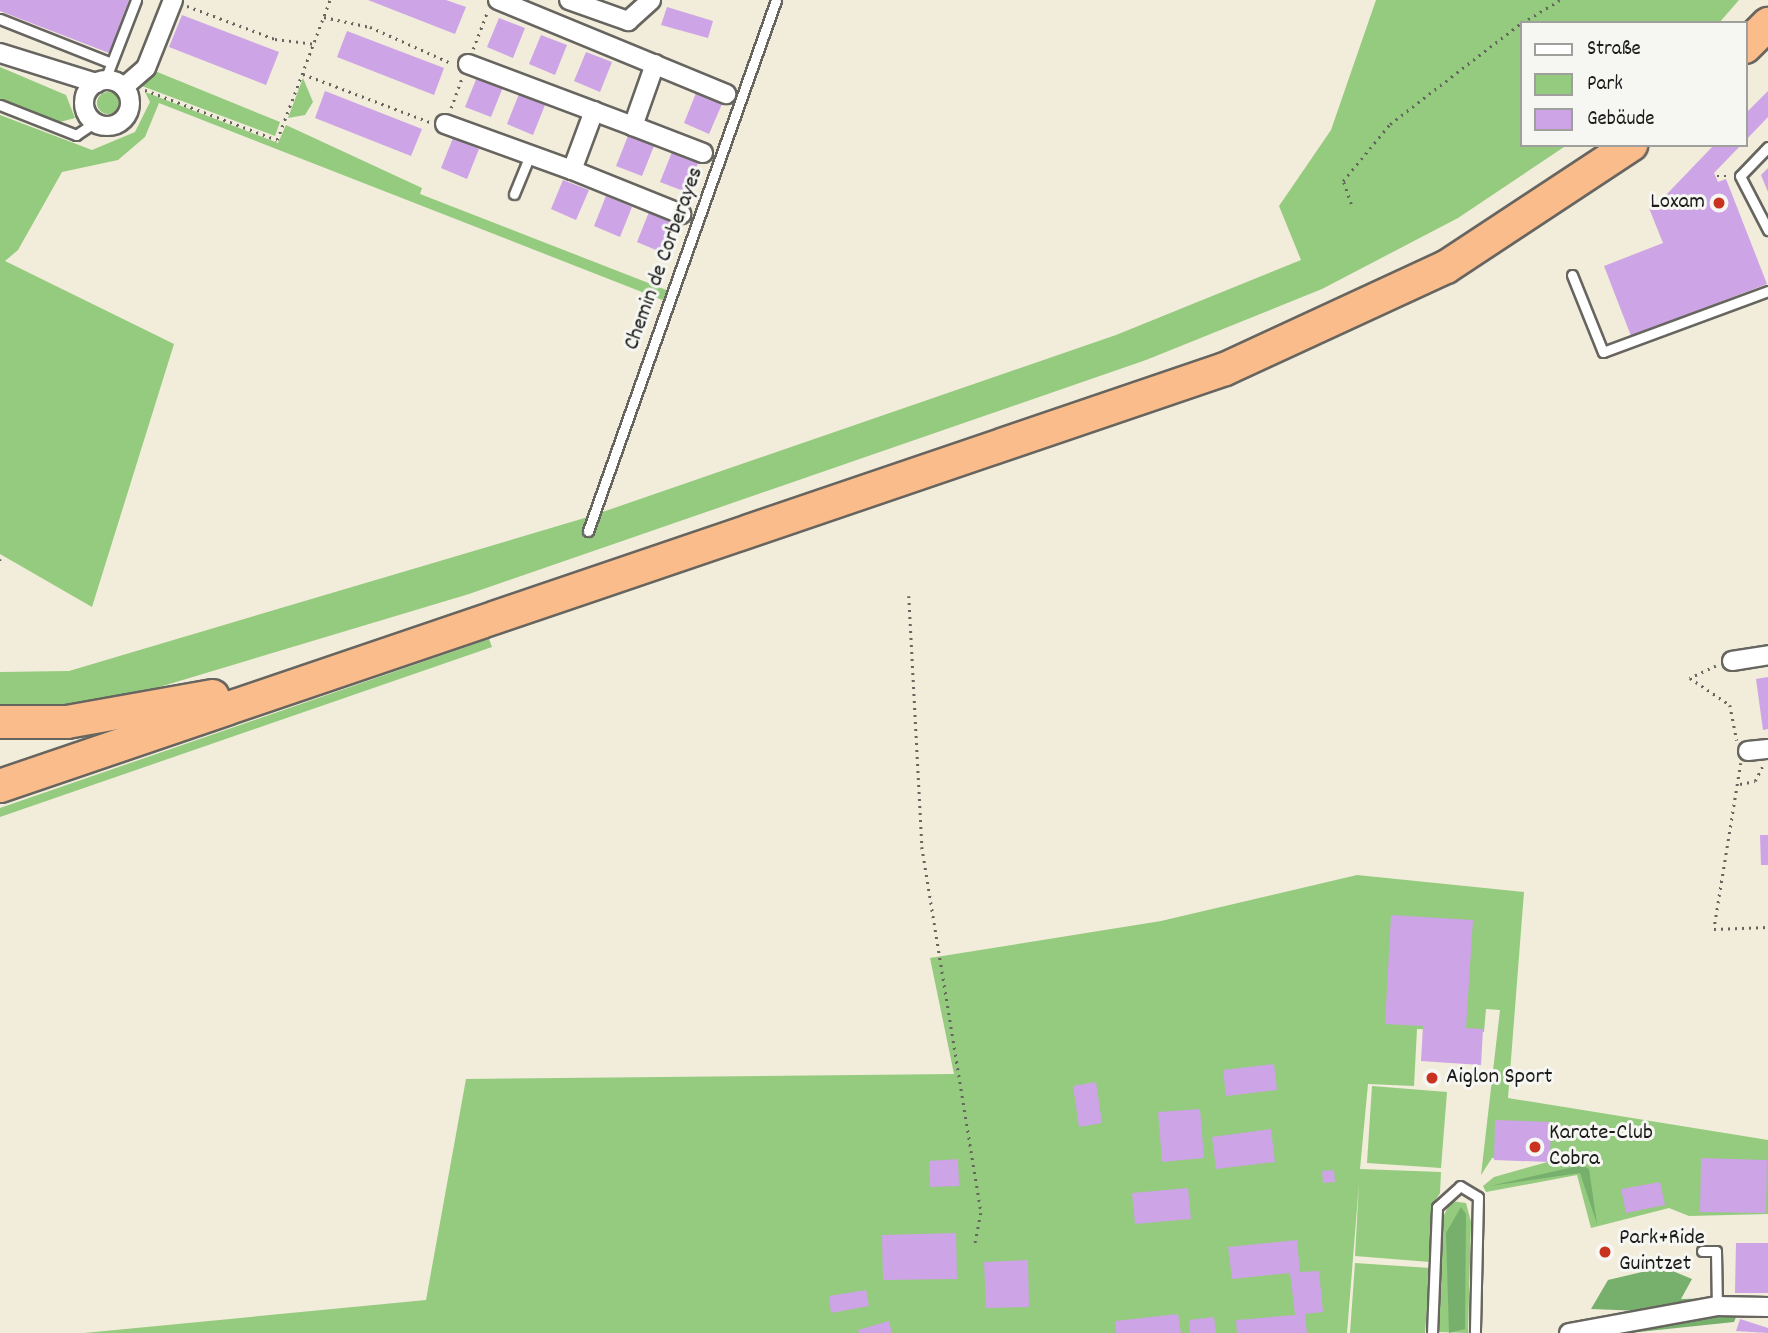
<!DOCTYPE html>
<meta charset="utf-8">
<style>
body{margin:0}
#map{position:relative;width:1768px;height:1333px;overflow:hidden;background:#f2ecdb;font-family:Dekko,sans-serif}
div>[style]{position:absolute}
.green>*{inset:0;background:#94cb7e}
.round{border-radius:50%}
.forest>*{inset:0;background:#77af6d}
.building>*{inset:0;background:#cda4e5}
.path>*{height:2.5px;margin-top:-1.25px;transform-origin:0;background:repeating-linear-gradient(90deg,#67655f 0 2px,transparent 0 7px)}
.roads{filter:drop-shadow(2px 0 #67655f) drop-shadow(-2px 0 #67655f) drop-shadow(0 2px #67655f) drop-shadow(0 -2px #67655f)}
.lane>*{height:9px;margin:-4.5px;padding:0 4.5px;transform-origin:4.5px;border-radius:4.5px;background:#fff}
.street>*{height:18px;margin:-9px;padding:0 9px;transform-origin:9px;border-radius:9px;background:#fff}
.street>.ring{margin:-9px;padding:0;box-sizing:content-box;background:none;border:18px solid #fff;border-radius:50%}
.highway>*{height:32px;margin:-16px;padding:0 16px;transform-origin:16px;border-radius:16px;background:#fabc8b}
.dots>*{width:19px;height:19px;translate:-50% -50%;box-sizing:border-box;border:4px solid #f6f6f2;border-radius:50%}
span{translate:-50% -50%;white-space:nowrap;text-align:center;line-height:1.15;-webkit-text-stroke:6px #f6f6f2;paint-order:stroke}
.poi-label{font-size:23px;color:#1c1c1c}
.right{translate:-100% -50%;text-align:right}
.left{translate:0 -50%;text-align:left}
.street-label{font-size:23px;color:#1c1c1c}
.legend{position:absolute;left:1520px;top:21px;width:228px;height:126px;box-sizing:border-box;background:#f6f6f2;border:2px solid #9f9f9c;margin:0;padding:9px 12px;list-style:none;font-size:21px;color:#1c1c1c}
.legend li{display:flex;align-items:center;gap:14px;height:35px}
.legend b{width:35px;border:2px solid #9f9f9c}
</style>
<div id="map">
<div class="green">
<i style="clip-path:polygon(1376px 0,1739px 0,1719px 23px,1521px 23px,1521px 145px,1567px 145px,1458px 218px,1322px 289px,1146px 360px,469px 594px,86px 709px,0 713px,0 672px,69px 671px,588px 517px,1116px 335px,1301px 260px,1279px 206px,1331px 130px)"></i>
<i style="clip-path:polygon(0 67px,66px 95px,75px 118px,56px 123px,0 99px)"></i>
<i style="clip-path:polygon(150px 69px,280px 122px,275px 136px,142px 86px)"></i>
<i style="clip-path:polygon(303px 78px,313px 102px,305px 115px,288px 118px)"></i>
<i style="clip-path:polygon(145px 92px,278px 143px,286px 125px,422px 188px,420px 194px,669px 291px,665px 301px,159px 103px,145px 137px,118px 160px,62px 172px,18px 250px,5px 261px,174px 344px,92px 607px,0 554px,0 115px,92px 150px,135px 132px,150px 102px)"></i>
<i class="round" style="left:97px;top:92px;width:22px;height:22px"></i>
<i style="clip-path:polygon(489px 639px,492px 647px,0 817px,0 808px)"></i>
<i style="clip-path:polygon(1357px 875px,1524px 892px,1508px 1098px,1768px 1140px,1768px 1214px,1689px 1216px,1669px 1208px,1591px 1228px,1577px 1175px,1486px 1192px,1483px 1186px,1494px 1177px,1551px 1161px,1492px 1158px,1481px 1175px,1500px 1010px,1486px 1009px,1484px 1032px,1417px 1029px,1414px 1086px,1368px 1084px,1360px 1169px,1441px 1172px,1440px 1193px,1433px 1204px,1430px 1262px,1355px 1256px,1359px 1183px,1347px 1333px,84px 1333px,426px 1300px,466px 1079px,954px 1074px,930px 958px,1161px 921px)"></i>
<i style="clip-path:polygon(1372px 1086px,1447px 1092px,1441px 1168px,1367px 1163px)"></i>
<i style="clip-path:polygon(1451px 1201px,1466px 1203px,1471px 1222px,1468px 1333px,1439px 1332px,1441px 1221px)"></i>
<i style="clip-path:polygon(1355px 1263px,1430px 1268px,1425px 1333px,1350px 1333px)"></i>
</div>
<div class="forest">
<i style="clip-path:polygon(1582px 1165px,1589px 1169px,1597px 1224px,1580px 1173px,1490px 1186px)"></i>
<i style="clip-path:polygon(1461px 1207px,1466px 1214px,1465px 1329px,1449px 1333px,1446px 1233px)"></i>
<i style="clip-path:polygon(1663px 1267px,1692px 1279px,1681px 1299px,1723px 1298px,1737px 1315px,1734px 1322px,1629px 1333px,1642px 1311px,1591px 1309px,1608px 1280px)"></i>
</div>
<div class="building">
<i style="clip-path:polygon(0 0,129px 0,109px 53px,0 11px)"></i>
<i style="clip-path:polygon(368px 0,446px 0,466px 7px,455px 34px)"></i>
<i style="clip-path:polygon(667px 7px,713px 21px,708px 38px,661px 25px)"></i>
<i style="clip-path:polygon(182px 15px,279px 52px,266px 85px,169px 47px)"></i>
<i style="clip-path:polygon(499px 18px,525px 28px,513px 58px,487px 47px)"></i>
<i style="clip-path:polygon(347px 31px,444px 68px,434px 95px,337px 57px)"></i>
<i style="clip-path:polygon(541px 35px,567px 45px,555px 75px,529px 64px)"></i>
<i style="clip-path:polygon(586px 52px,612px 62px,600px 92px,574px 81px)"></i>
<i style="clip-path:polygon(477px 77px,503px 87px,491px 117px,465px 107px)"></i>
<i style="clip-path:polygon(325px 91px,422px 129px,411px 156px,315px 118px)"></i>
<i style="clip-path:polygon(1768px 91px,1768px 117px,1745px 141px,1745px 114px)"></i>
<i style="clip-path:polygon(696px 93px,722px 104px,709px 134px,684px 123px)"></i>
<i style="clip-path:polygon(519px 94px,545px 105px,533px 135px,507px 124px)"></i>
<i style="clip-path:polygon(628px 136px,654px 146px,642px 176px,616px 166px)"></i>
<i style="clip-path:polygon(453px 138px,479px 149px,467px 179px,441px 168px)"></i>
<i style="clip-path:polygon(1714px 145px,1741px 145px,1714px 173px,1718px 182px,1726px 179px,1767px 284px,1631px 336px,1604px 266px,1663px 243px,1649px 208px,1666px 202px,1665px 196px)"></i>
<i style="clip-path:polygon(672px 152px,698px 163px,686px 192px,660px 182px)"></i>
<i style="clip-path:polygon(1768px 168px,1768px 192px,1761px 175px)"></i>
<i style="clip-path:polygon(563px 180px,589px 190px,576px 220px,551px 209px)"></i>
<i style="clip-path:polygon(606px 196px,632px 207px,620px 237px,594px 226px)"></i>
<i style="clip-path:polygon(649px 212px,675px 223px,663px 253px,637px 242px)"></i>
<i style="clip-path:polygon(1768px 677px,1768px 729px,1763px 730px,1756px 679px)"></i>
<i style="clip-path:polygon(1760px 835px,1768px 835px,1768px 865px,1761px 865px)"></i>
<i style="clip-path:polygon(1391px 915px,1473px 920px,1466px 1028px,1483px 1029px,1481px 1065px,1421px 1061px,1423px 1026px,1385px 1024px)"></i>
<i style="clip-path:polygon(1274px 1064px,1277px 1090px,1226px 1096px,1223px 1070px)"></i>
<i style="clip-path:polygon(1096px 1082px,1102px 1123px,1079px 1127px,1073px 1086px)"></i>
<i style="clip-path:polygon(1200px 1109px,1204px 1158px,1162px 1162px,1158px 1112px)"></i>
<i style="clip-path:polygon(1495px 1120px,1551px 1122px,1550px 1162px,1494px 1160px)"></i>
<i style="clip-path:polygon(1271px 1129px,1275px 1162px,1216px 1169px,1212px 1137px)"></i>
<i style="clip-path:polygon(1701px 1158px,1767px 1160px,1766px 1213px,1700px 1212px)"></i>
<i style="clip-path:polygon(958px 1159px,959px 1186px,930px 1187px,929px 1161px)"></i>
<i style="clip-path:polygon(1334px 1170px,1335px 1182px,1323px 1183px,1322px 1171px)"></i>
<i style="clip-path:polygon(1660px 1182px,1665px 1205px,1626px 1213px,1621px 1189px)"></i>
<i style="clip-path:polygon(1188px 1188px,1191px 1219px,1135px 1224px,1132px 1193px)"></i>
<i style="clip-path:polygon(956px 1233px,957px 1279px,883px 1280px,882px 1235px)"></i>
<i style="clip-path:polygon(1297px 1240px,1300px 1272px,1319px 1271px,1323px 1312px,1305px 1314px,1307px 1333px,1237px 1333px,1236px 1320px,1295px 1315px,1290px 1273px,1232px 1279px,1228px 1247px)"></i>
<i style="clip-path:polygon(1736px 1243px,1768px 1243px,1768px 1293px,1735px 1293px)"></i>
<i style="clip-path:polygon(1028px 1260px,1029px 1307px,986px 1308px,984px 1262px)"></i>
<i style="clip-path:polygon(866px 1290px,869px 1306px,831px 1313px,829px 1296px)"></i>
<i style="clip-path:polygon(1178px 1314px,1181px 1333px,1116px 1333px,1115px 1321px)"></i>
<i style="clip-path:polygon(1214px 1317px,1216px 1333px,1190px 1333px,1189px 1320px)"></i>
<i style="clip-path:polygon(1740px 1319px,1768px 1328px,1768px 1333px,1736px 1331px)"></i>
<i style="clip-path:polygon(889px 1321px,892px 1333px,859px 1333px,858px 1330px)"></i>
</div>
<div class="path">
<i style="left:187px;top:6px;width:94px;rotate:20.6deg"></i>
<i style="left:275px;top:39px;width:38px;rotate:7deg"></i>
<i style="left:324px;top:17px;width:47px;rotate:12.3deg"></i>
<i style="left:370px;top:27px;width:89px;rotate:24deg"></i>
<i style="left:1522px;top:23px;width:44px;rotate:-31.2deg"></i>
<i style="left:473px;top:49px;width:39px;rotate:-69deg"></i>
<i style="left:303px;top:74px;width:136px;rotate:20.7deg"></i>
<i style="left:145px;top:90px;width:141px;rotate:20.7deg"></i>
<i style="left:277px;top:140px;width:150px;rotate:-69.3deg"></i>
<i style="left:451px;top:108px;width:32px;rotate:-70deg"></i>
<i style="left:1717px;top:176px;width:13px"></i>
<i style="left:1351px;top:204px;width:24px;rotate:-109deg"></i>
<i style="left:1343px;top:181px;width:74px;rotate:-50.5deg"></i>
<i style="left:1390px;top:124px;width:165px;rotate:-37.6deg"></i>
<i style="left:0;top:559px;width:6px;rotate:90deg"></i>
<i style="left:909px;top:596px;width:251px;rotate:87deg"></i>
<i style="left:922px;top:847px;width:371px;rotate:80.8deg"></i>
<i style="left:981px;top:1213px;width:33px;rotate:101deg"></i>
<i style="left:1716px;top:666px;width:29px;rotate:155deg"></i>
<i style="left:1690px;top:678px;width:48px;rotate:34deg"></i>
<i style="left:1730px;top:705px;width:36px;rotate:79deg"></i>
<i style="left:1741px;top:763px;width:168px;rotate:99.2deg"></i>
<i style="left:1714px;top:929px;width:54px;rotate:-2.1deg"></i>
<i style="left:1740px;top:784px;width:15px;rotate:-11deg"></i>
<i style="left:1755px;top:781px;width:16px;rotate:-63deg"></i>
</div>
<div class="roads">
<div class="lane">
<i style="left:0;top:19px;width:119px;rotate:21.6deg"></i>
<i style="left:105px;top:80px;width:86px;rotate:-68.8deg"></i>
<i style="left:0;top:105px;width:82px;rotate:21.5deg"></i>
<i style="left:76px;top:135px;width:22px;rotate:-34deg"></i>
<i style="left:1768px;top:147px;width:40px;rotate:134deg"></i>
<i style="left:1740px;top:176px;width:61px;rotate:62.6deg"></i>
<i style="left:514px;top:194px;width:42px;rotate:-67.7deg"></i>
<i style="left:1572px;top:275px;width:83px;rotate:68.1deg"></i>
<i style="left:1603px;top:352px;width:176px;rotate:-20.3deg"></i>
<i style="left:588px;top:531px;width:563px;rotate:-70.5deg"></i>
<i style="left:1702px;top:1251px;width:14px"></i>
<i style="left:1716px;top:1251px;width:55px;rotate:89deg"></i>
<i style="left:1432px;top:1333px;width:126px;rotate:-87.7deg"></i>
<i style="left:1437px;top:1207px;width:31px;rotate:-42deg"></i>
<i style="left:1460px;top:1186px;width:21px;rotate:31deg"></i>
<i style="left:1478px;top:1197px;width:136px;rotate:91.3deg"></i>
</div>
<div class="street">
<i style="left:498px;top:0;width:247px;rotate:22.4deg"></i>
<i style="left:569px;top:0;width:63px;rotate:19.6deg"></i>
<i style="left:628px;top:21px;width:31px;rotate:-42deg"></i>
<i style="left:0;top:53px;width:101px;rotate:17.4deg"></i>
<i style="left:468px;top:64px;width:176px;rotate:20.6deg"></i>
<i style="left:655px;top:64px;width:66px;rotate:109.5deg"></i>
<i style="left:633px;top:126px;width:75px;rotate:21.1deg"></i>
<i class="ring" style="left:84px;top:80px;width:28px;height:28px"></i>
<i style="left:124px;top:87px;width:29px;rotate:-41deg"></i>
<i style="left:146px;top:68px;width:73px;rotate:-68.3deg"></i>
<i style="left:594px;top:111px;width:63px;rotate:110.4deg"></i>
<i style="left:572px;top:170px;width:118px;rotate:22deg"></i>
<i style="left:445px;top:124px;width:135px;rotate:19.9deg"></i>
<i style="left:1732px;top:661px;width:36px;rotate:-9deg"></i>
<i style="left:1748px;top:751px;width:20px;rotate:-6deg"></i>
<i style="left:1569px;top:1333px;width:150px;rotate:-10.3deg"></i>
<i style="left:1717px;top:1306px;width:51px;rotate:1.1deg"></i>
</div>
<div class="highway">
<i style="left:1745px;top:47px;width:33px;rotate:-45deg"></i>
<i style="left:0;top:722px;width:67px"></i>
<i style="left:67px;top:722px;width:148px;rotate:-10.1deg"></i>
<i style="left:0;top:786px;width:1294px;rotate:-18.8deg"></i>
<i style="left:1225px;top:369px;width:243px;rotate:-24.8deg"></i>
<i style="left:1446px;top:267px;width:222px;rotate:-33.4deg"></i>
</div>
</div>
<div class="dots">
<i style="left:1719px;top:203px;background:#c8321e"></i>
<i style="left:1432px;top:1078px;background:#c8321e"></i>
<i style="left:1535px;top:1147px;background:#c8321e"></i>
<i style="left:1605px;top:1252px;background:#c8321e"></i>
</div>
<div class="poi-label">
<span class="right" style="left:1705px;top:203px">Loxam</span>
<span class="left" style="left:1446px;top:1078px">Aiglon Sport</span>
<span class="left" style="left:1549px;top:1147px">Karate-Club<br>Cobra</span>
<span class="left" style="left:1619px;top:1252px">Park+Ride<br>Guintzet</span>
</div>
<div class="street-label">
<span style="left:665px;top:259px;rotate:-70deg">Chemin de Corberayes</span>
</div>
<ul class="legend">
<li><b style="height:9px;background:#fff"></b>Straße</li>
<li><b style="height:19px;background:#94cb7e"></b>Park</li>
<li><b style="height:19px;background:#cda4e5"></b>Gebäude</li>
</ul>
</div>
